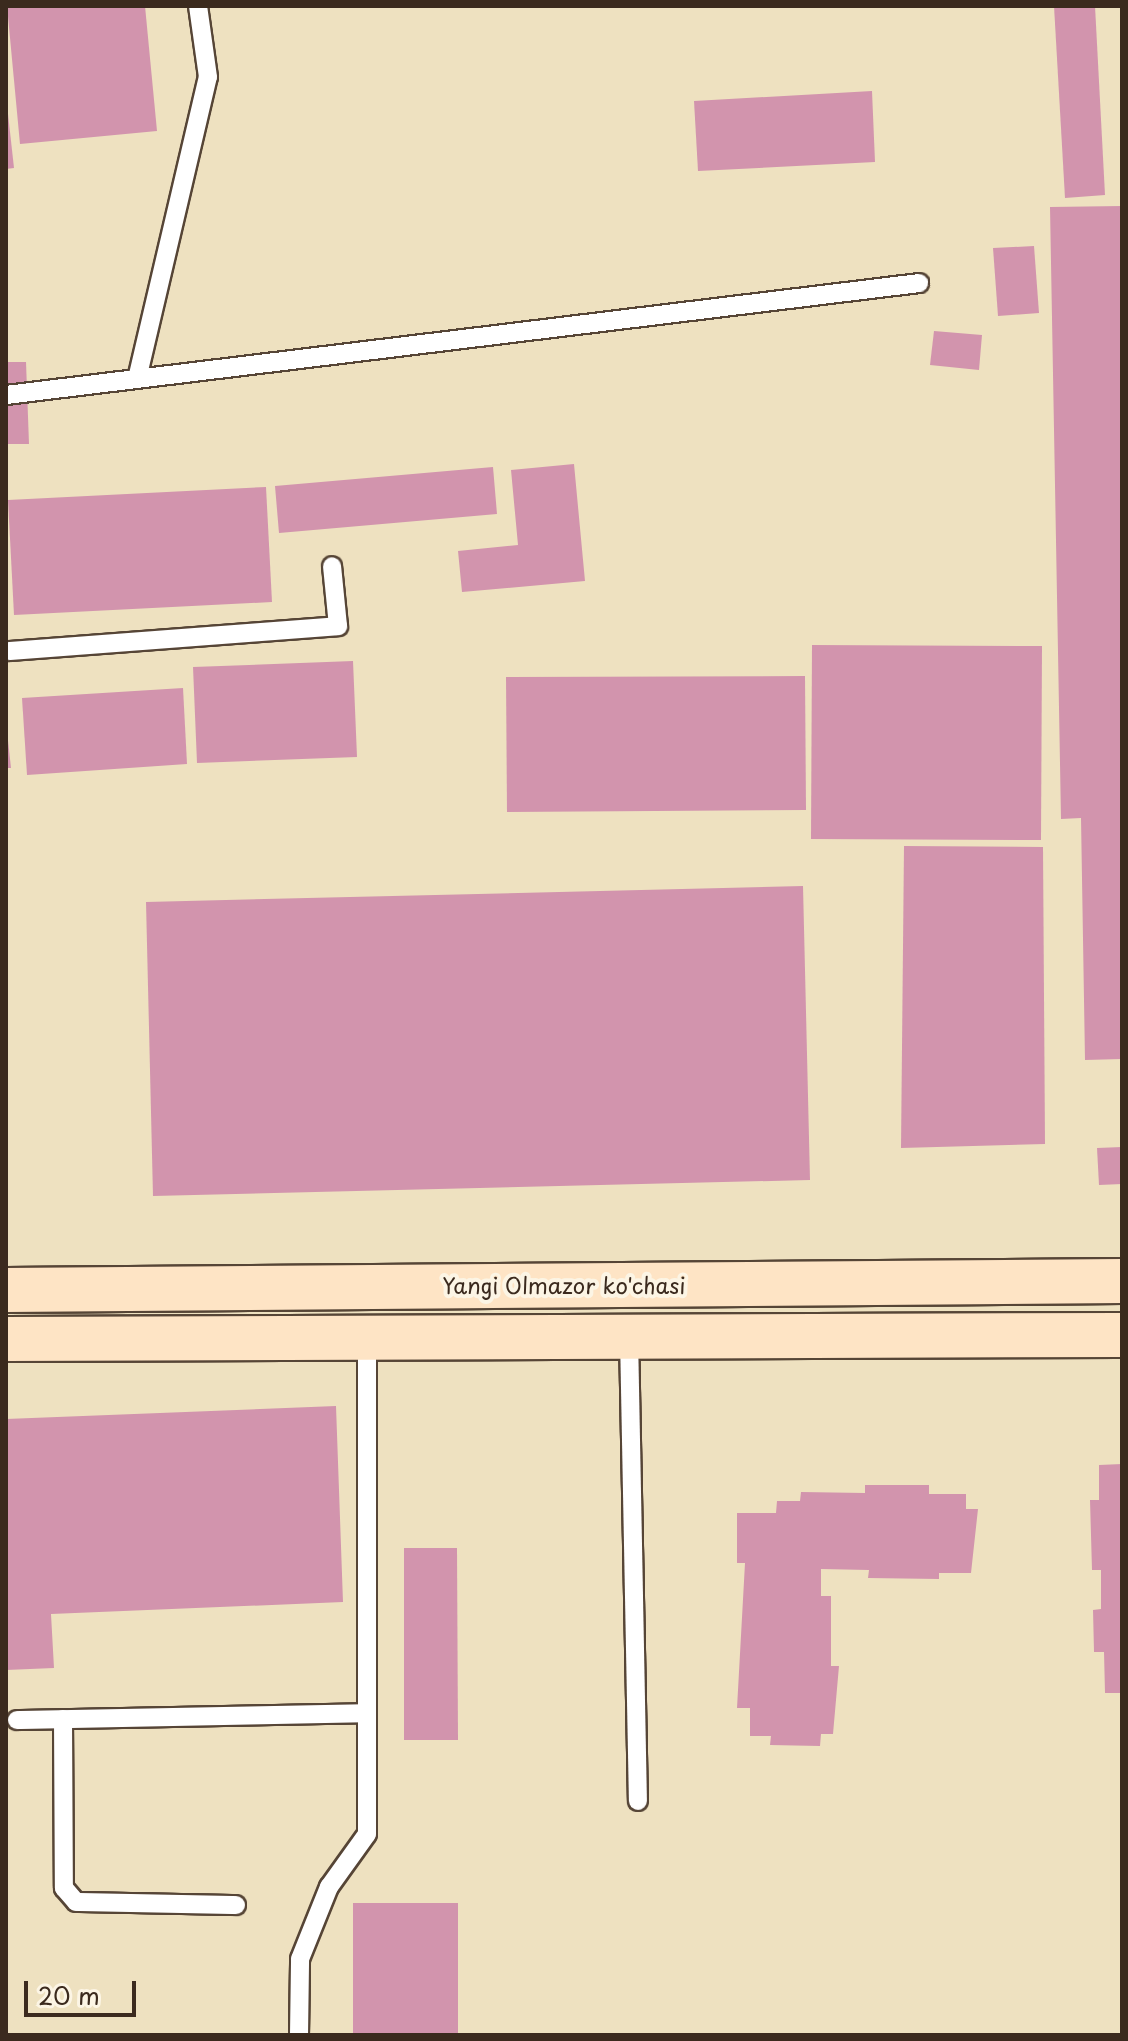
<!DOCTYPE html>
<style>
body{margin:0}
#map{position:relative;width:1128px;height:2041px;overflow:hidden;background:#eee1c0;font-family:"Playpen Sans",sans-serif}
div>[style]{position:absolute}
.building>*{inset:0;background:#d294ad}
.roads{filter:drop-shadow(2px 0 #564536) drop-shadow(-2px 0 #564536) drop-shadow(0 2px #564536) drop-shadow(0 -2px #564536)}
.lane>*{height:18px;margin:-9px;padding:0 9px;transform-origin:9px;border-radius:9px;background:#fff}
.secondary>*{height:44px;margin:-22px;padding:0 22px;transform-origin:22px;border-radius:22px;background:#fee4c5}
span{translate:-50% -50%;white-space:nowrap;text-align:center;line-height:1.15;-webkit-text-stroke:8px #fcf5e5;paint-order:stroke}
.street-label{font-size:22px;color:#3b2a1e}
.frame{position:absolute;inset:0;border:8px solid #3b2a1e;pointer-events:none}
.scale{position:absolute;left:24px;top:1981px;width:112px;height:36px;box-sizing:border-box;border:4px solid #3b2a1e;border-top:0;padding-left:10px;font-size:24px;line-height:28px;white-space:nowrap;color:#3b2a1e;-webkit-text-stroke:6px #fcf5e5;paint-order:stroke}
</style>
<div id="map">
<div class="building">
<i style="clip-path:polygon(7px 6px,145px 6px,157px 131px,20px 144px)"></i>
<i style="clip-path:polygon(1054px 6px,1095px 6px,1105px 195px,1065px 198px)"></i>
<i style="clip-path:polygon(872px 91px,875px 162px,698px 171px,694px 101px)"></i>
<i style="clip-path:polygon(8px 114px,14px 168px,6px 169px,6px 115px)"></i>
<i style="clip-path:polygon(1122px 206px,1122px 1059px,1085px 1060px,1081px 818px,1061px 819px,1050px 207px)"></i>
<i style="clip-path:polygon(1034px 246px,1039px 313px,998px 316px,993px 248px)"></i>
<i style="clip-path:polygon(934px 331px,982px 335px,979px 370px,930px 365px)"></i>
<i style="clip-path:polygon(6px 362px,26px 362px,29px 444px,6px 444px)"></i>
<i style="clip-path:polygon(574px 464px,585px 581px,462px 592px,458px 551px,518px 545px,511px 470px)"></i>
<i style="clip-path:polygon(493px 467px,497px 514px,279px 533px,275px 486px)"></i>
<i style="clip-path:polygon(266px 487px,272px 602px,14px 615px,8px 500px)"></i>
<i style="clip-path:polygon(812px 645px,1042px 646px,1041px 840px,811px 839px)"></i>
<i style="clip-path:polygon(353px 661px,357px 757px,197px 763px,193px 667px)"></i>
<i style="clip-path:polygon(805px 676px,806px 810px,507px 812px,506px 677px)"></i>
<i style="clip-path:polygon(183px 688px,187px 764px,27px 775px,22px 698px)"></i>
<i style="clip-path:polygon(6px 722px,11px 768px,6px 768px)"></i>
<i style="clip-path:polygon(904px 846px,1043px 847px,1045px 1144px,901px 1148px)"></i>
<i style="clip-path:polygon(803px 886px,810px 1180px,153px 1196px,146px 902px)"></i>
<i style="clip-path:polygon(1122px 1147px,1122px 1184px,1099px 1185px,1097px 1148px)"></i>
<i style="clip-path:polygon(336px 1406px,343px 1602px,51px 1614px,54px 1668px,6px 1670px,6px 1419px)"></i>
<i style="clip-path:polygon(1122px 1464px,1122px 1693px,1105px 1693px,1104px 1652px,1094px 1652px,1093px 1610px,1101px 1609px,1101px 1570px,1092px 1570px,1090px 1500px,1099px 1500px,1099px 1465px)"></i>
<i style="clip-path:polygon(865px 1485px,929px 1485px,929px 1494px,966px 1494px,966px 1509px,978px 1509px,971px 1573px,939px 1573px,939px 1579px,868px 1578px,869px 1570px,821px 1569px,821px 1596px,831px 1596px,831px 1666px,839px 1666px,833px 1734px,821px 1734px,820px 1746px,770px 1745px,771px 1736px,750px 1736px,750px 1708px,737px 1708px,745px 1563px,737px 1563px,737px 1513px,776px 1513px,777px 1501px,800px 1501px,801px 1492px,865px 1493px)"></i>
<i style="clip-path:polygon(404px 1548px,457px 1548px,458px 1740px,404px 1740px)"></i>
<i style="clip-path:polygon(353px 1903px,458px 1903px,458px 2035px,353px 2035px)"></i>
</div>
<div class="roads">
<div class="lane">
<i style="left:137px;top:379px;width:310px;rotate:-76.8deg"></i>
<i style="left:208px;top:77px;width:72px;rotate:-98deg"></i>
<i style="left:6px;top:395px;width:920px;rotate:-6.99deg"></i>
<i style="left:9px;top:651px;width:330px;rotate:-4.3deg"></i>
<i style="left:338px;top:626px;width:60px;rotate:-95.7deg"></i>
<i style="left:629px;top:1336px;width:465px;rotate:88.9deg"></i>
<i style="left:63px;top:1719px;width:169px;rotate:89.7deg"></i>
<i style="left:64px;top:1888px;width:18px;rotate:49deg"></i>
<i style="left:76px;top:1902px;width:160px;rotate:1.1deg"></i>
<i style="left:17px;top:1720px;width:350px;rotate:-1.1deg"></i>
<i style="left:299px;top:2035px;width:76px;rotate:-89.2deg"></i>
<i style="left:300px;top:1959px;width:78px;rotate:-68.1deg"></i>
<i style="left:329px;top:1887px;width:65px;rotate:-54.4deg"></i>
<i style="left:367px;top:1834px;width:497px;rotate:-90deg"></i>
</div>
<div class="secondary">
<i style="left:6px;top:1290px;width:1116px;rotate:-0.46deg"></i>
<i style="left:6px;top:1339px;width:1116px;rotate:-0.21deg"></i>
</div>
</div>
<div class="street-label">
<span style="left:564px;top:1285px">Yangi Olmazor ko'chasi</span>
</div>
<div class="frame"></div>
<div class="scale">20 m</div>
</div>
